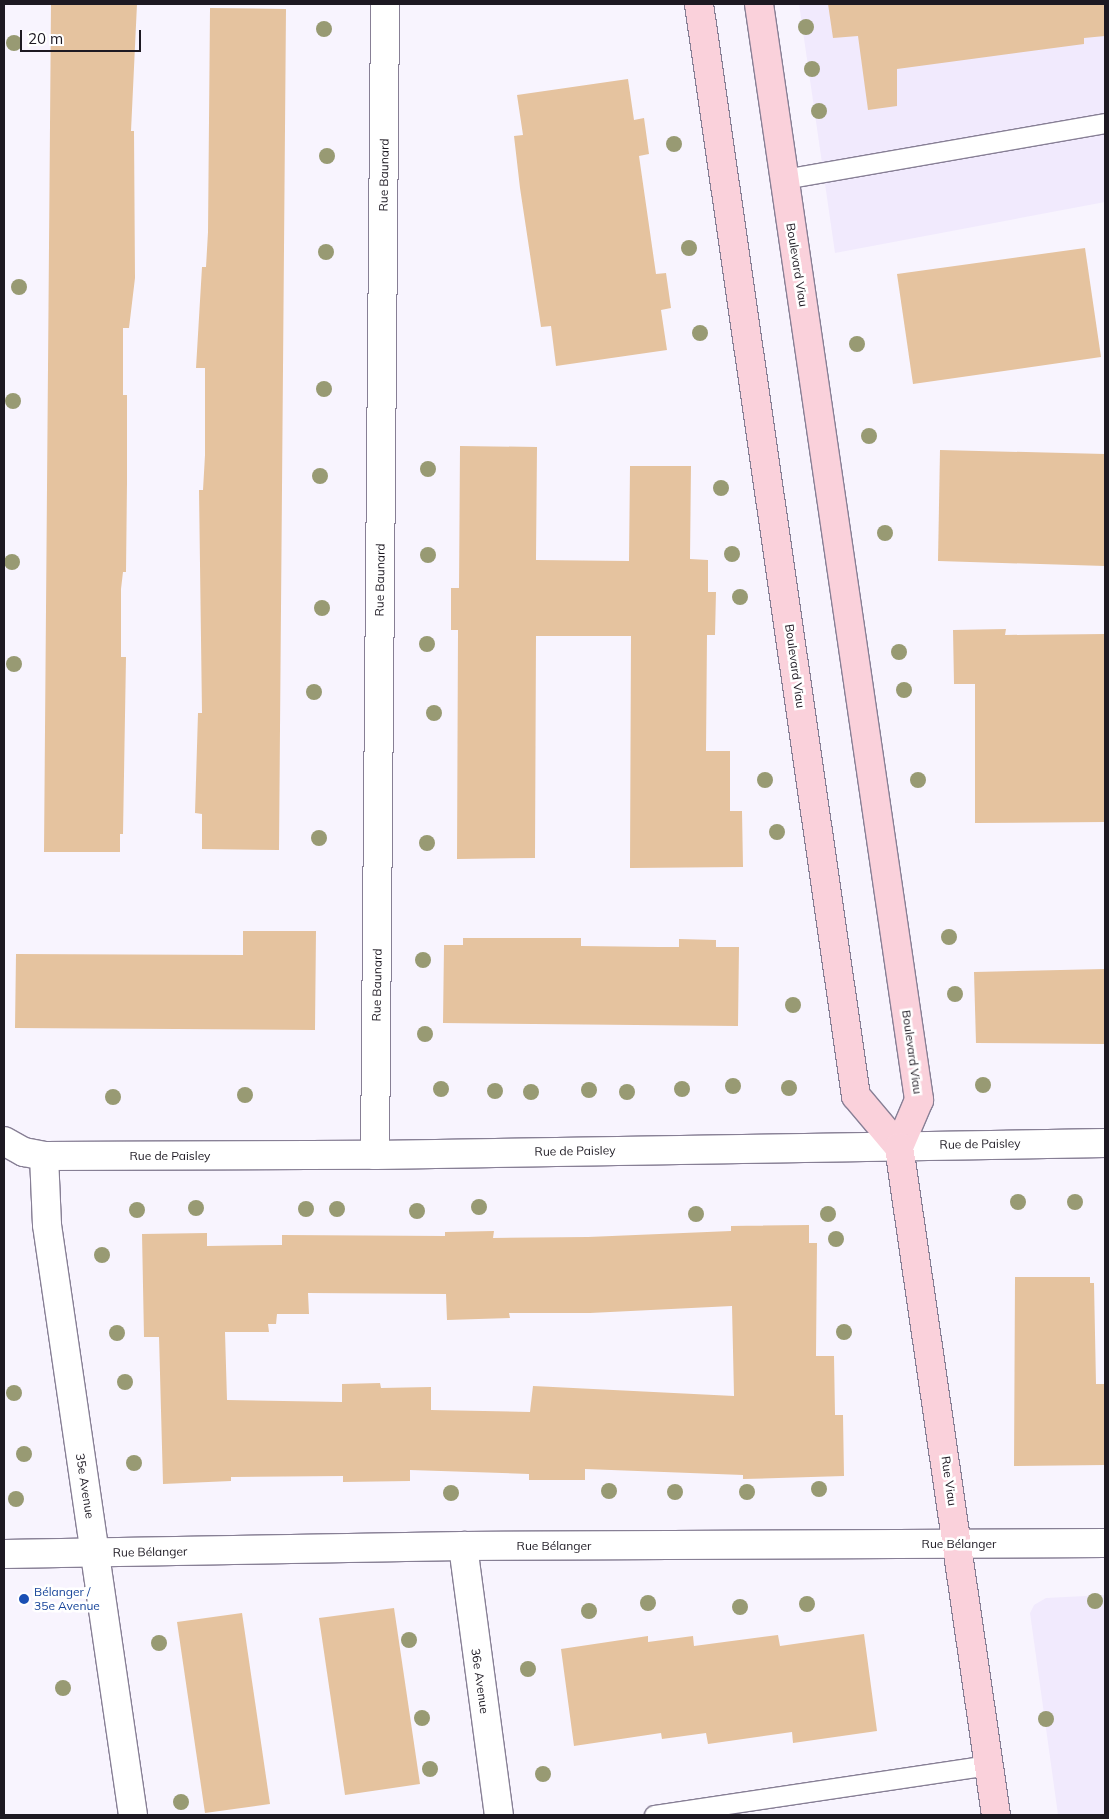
<!DOCTYPE html>
<meta charset="utf-8">
<style>
body{margin:0}
#map{position:relative;width:1109px;height:1819px;overflow:hidden;background:#f8f4fe;font-family:Mulish,sans-serif}
div>[style]{position:absolute}
.built>*{inset:0;background:#f1eafd}
.building>*{inset:0;background:#e5c39f}
.roads{filter:drop-shadow(1px 0 #877f95) drop-shadow(-1px 0 #877f95) drop-shadow(0 1px #877f95) drop-shadow(0 -1px #877f95)}
.service>*{height:19px;margin:-9.5px;padding:0 9.5px;transform-origin:9.5px;border-radius:9.5px;background:#fff}
.minor>*{height:28px;margin:-14px;padding:0 14px;transform-origin:14px;border-radius:14px;background:#fff}
.tertiary>*{height:28px;margin:-14px;padding:0 14px;transform-origin:14px;border-radius:14px;background:#fff}
.secondary>*{height:28px;margin:-14px;padding:0 14px;transform-origin:14px;border-radius:14px;background:#fad1db}
.trees>*{width:16px;height:16px;margin:-8px;border-radius:50%;background:#989a73}
.dots>*{width:14px;height:14px;translate:-50% -50%;box-sizing:border-box;border:2px solid #fff;border-radius:50%}
span{translate:-50% -50%;white-space:nowrap;text-align:center;line-height:1.15;-webkit-text-stroke:5px #fff;paint-order:stroke}
.street-label{font-size:12px;color:#1d1922}
.transit-label{font-size:12px;color:#164399}
.left{translate:0 -50%;text-align:left}
.frame{position:absolute;inset:0;border:5px solid #1d1922;pointer-events:none}
.scale{position:absolute;left:20px;top:30px;width:121px;height:22px;box-sizing:border-box;border:2px solid #1d1922;border-top:0;padding-left:6px;font-size:15px;line-height:18px;white-space:nowrap;color:#1d1922;-webkit-text-stroke:4px #fff;paint-order:stroke}
</style>
<div id="map">
<div class="built">
<i style="clip-path:polygon(799px 4px,1105px 4px,1105px 202px,835px 253px)"></i>
<i style="clip-path:polygon(1105px 1595px,1105px 1815px,1058px 1815px,1030px 1613px,1034px 1605px,1046px 1598px)"></i>
</div>
<div class="building">
<i style="clip-path:polygon(51px 4px,137px 4px,131px 131px,134px 131px,135px 278px,129px 328px,123px 328px,123px 395px,127px 395px,127px 483px,126px 572px,123px 572px,121px 589px,121px 657px,126px 657px,123px 834px,120px 834px,120px 852px,44px 852px)"></i>
<i style="clip-path:polygon(828px 4px,1105px 4px,1105px 36px,1084px 38px,1084px 44px,897px 69px,897px 106px,868px 110px,858px 36px,833px 38px)"></i>
<i style="clip-path:polygon(210px 8px,286px 9px,279px 850px,202px 849px,202px 814px,195px 813px,198px 713px,202px 713px,199px 490px,203px 490px,205px 455px,205px 368px,196px 368px,202px 267px,206px 267px,208px 232px)"></i>
<i style="clip-path:polygon(628px 79px,634px 120px,644px 118px,649px 154px,639px 156px,656px 274px,666px 273px,671px 308px,661px 310px,667px 350px,556px 366px,551px 326px,541px 327px,520px 188px,514px 136px,523px 135px,517px 95px)"></i>
<i style="clip-path:polygon(1085px 248px,1101px 357px,913px 384px,897px 274px)"></i>
<i style="clip-path:polygon(460px 446px,537px 447px,536px 560px,629px 561px,630px 466px,691px 466px,690px 559px,708px 560px,708px 592px,716px 592px,715px 635px,707px 635px,706px 751px,730px 751px,730px 811px,742px 811px,743px 867px,630px 868px,631px 636px,536px 636px,535px 858px,457px 859px,458px 630px,451px 630px,451px 588px,459px 588px)"></i>
<i style="clip-path:polygon(940px 450px,1105px 454px,1105px 566px,938px 561px)"></i>
<i style="clip-path:polygon(1006px 629px,1005px 635px,1105px 634px,1105px 822px,975px 823px,975px 684px,954px 684px,953px 630px)"></i>
<i style="clip-path:polygon(243px 931px,316px 931px,315px 1030px,15px 1028px,16px 954px,243px 955px)"></i>
<i style="clip-path:polygon(463px 938px,581px 938px,581px 946px,659px 947px,679px 947px,679px 939px,716px 940px,716px 947px,739px 947px,738px 1026px,443px 1023px,444px 945px,463px 945px)"></i>
<i style="clip-path:polygon(1105px 969px,1105px 1044px,976px 1043px,974px 972px)"></i>
<i style="clip-path:polygon(evenodd,809px 1225px,809px 1243px,817px 1243px,816px 1356px,834px 1356px,835px 1415px,843px 1415px,844px 1476px,743px 1479px,743px 1475px,585px 1469px,585px 1480px,529px 1480px,529px 1474px,410px 1470px,410px 1481px,343px 1482px,343px 1476px,231px 1477px,231px 1481px,163px 1484px,159px 1337px,144px 1337px,142px 1234px,207px 1233px,207px 1246px,282px 1245px,282px 1235px,445px 1236px,445px 1232px,494px 1231px,493px 1238px,588px 1237px,731px 1231px,731px 1226px,809px 1225px,308px 1293px,446px 1294px,447px 1320px,510px 1318px,509px 1313px,590px 1313px,732px 1306px,734px 1396px,533px 1386px,530px 1412px,431px 1410px,431px 1387px,381px 1388px,380px 1383px,342px 1384px,342px 1402px,227px 1400px,225px 1332px,269px 1332px,268px 1324px,276px 1324px,277px 1314px,309px 1314px,308px 1293px)"></i>
<i style="clip-path:polygon(1015px 1277px,1090px 1277px,1090px 1283px,1094px 1283px,1096px 1384px,1105px 1384px,1105px 1465px,1014px 1466px)"></i>
<i style="clip-path:polygon(394px 1608px,420px 1784px,345px 1795px,319px 1618px)"></i>
<i style="clip-path:polygon(242px 1613px,270px 1804px,205px 1813px,177px 1622px)"></i>
<i style="clip-path:polygon(864px 1634px,877px 1731px,793px 1743px,792px 1732px,708px 1744px,706px 1733px,662px 1739px,661px 1733px,574px 1746px,561px 1649px,648px 1636px,648px 1642px,693px 1636px,694px 1646px,778px 1635px,780px 1646px)"></i>
</div>
<div class="roads">
<div class="service">
<i style="left:784px;top:179px;width:326px;rotate:-9.9deg"></i>
<i style="left:654px;top:1815px;width:339px;rotate:-8.5deg"></i>
</div>
<div class="minor">
<i style="left:4px;top:1141px;width:23px;rotate:29deg"></i>
<i style="left:24px;top:1152px;width:20px;rotate:11deg"></i>
<i style="left:44px;top:1156px;width:331px;rotate:-0.2deg"></i>
<i style="left:375px;top:1155px;width:730px;rotate:-0.94deg"></i>
<i style="left:375px;top:1155px;width:1151px;rotate:-89.5deg"></i>
<i style="left:44px;top:1156px;width:69px;rotate:87.5deg"></i>
<i style="left:47px;top:1225px;width:596px;rotate:81.71deg"></i>
<i style="left:463px;top:1546px;width:271px;rotate:82.4deg"></i>
</div>
<div class="tertiary">
<i style="left:4px;top:1554px;width:459px;rotate:-1deg"></i>
<i style="left:463px;top:1546px;width:642px;rotate:-0.27deg"></i>
</div>
<div class="secondary">
<i style="left:699px;top:4px;width:1103px;rotate:81.82deg"></i>
<i style="left:856px;top:1096px;width:67px;rotate:49.9deg"></i>
<i style="left:759px;top:4px;width:1108px;rotate:81.69deg"></i>
<i style="left:919px;top:1100px;width:51px;rotate:113.1deg"></i>
<i style="left:899px;top:1147px;width:675px;rotate:81.74deg"></i>
</div>
</div>
<div class="trees">
<i style="left:806px;top:27px"></i>
<i style="left:324px;top:29px"></i>
<i style="left:14px;top:43px"></i>
<i style="left:812px;top:69px"></i>
<i style="left:819px;top:111px"></i>
<i style="left:674px;top:144px"></i>
<i style="left:327px;top:156px"></i>
<i style="left:689px;top:248px"></i>
<i style="left:326px;top:252px"></i>
<i style="left:19px;top:287px"></i>
<i style="left:700px;top:333px"></i>
<i style="left:857px;top:344px"></i>
<i style="left:324px;top:389px"></i>
<i style="left:13px;top:401px"></i>
<i style="left:869px;top:436px"></i>
<i style="left:428px;top:469px"></i>
<i style="left:320px;top:476px"></i>
<i style="left:721px;top:488px"></i>
<i style="left:885px;top:533px"></i>
<i style="left:732px;top:554px"></i>
<i style="left:428px;top:555px"></i>
<i style="left:12px;top:562px"></i>
<i style="left:740px;top:597px"></i>
<i style="left:322px;top:608px"></i>
<i style="left:427px;top:644px"></i>
<i style="left:899px;top:652px"></i>
<i style="left:14px;top:664px"></i>
<i style="left:904px;top:690px"></i>
<i style="left:314px;top:692px"></i>
<i style="left:434px;top:713px"></i>
<i style="left:765px;top:780px"></i>
<i style="left:918px;top:780px"></i>
<i style="left:777px;top:832px"></i>
<i style="left:319px;top:838px"></i>
<i style="left:427px;top:843px"></i>
<i style="left:949px;top:937px"></i>
<i style="left:423px;top:960px"></i>
<i style="left:955px;top:994px"></i>
<i style="left:793px;top:1005px"></i>
<i style="left:425px;top:1034px"></i>
<i style="left:983px;top:1085px"></i>
<i style="left:733px;top:1086px"></i>
<i style="left:789px;top:1088px"></i>
<i style="left:441px;top:1089px"></i>
<i style="left:682px;top:1089px"></i>
<i style="left:589px;top:1090px"></i>
<i style="left:495px;top:1091px"></i>
<i style="left:531px;top:1092px"></i>
<i style="left:627px;top:1092px"></i>
<i style="left:245px;top:1095px"></i>
<i style="left:113px;top:1097px"></i>
<i style="left:1018px;top:1202px"></i>
<i style="left:1075px;top:1202px"></i>
<i style="left:479px;top:1207px"></i>
<i style="left:196px;top:1208px"></i>
<i style="left:306px;top:1209px"></i>
<i style="left:337px;top:1209px"></i>
<i style="left:137px;top:1210px"></i>
<i style="left:417px;top:1211px"></i>
<i style="left:696px;top:1214px"></i>
<i style="left:828px;top:1214px"></i>
<i style="left:836px;top:1239px"></i>
<i style="left:102px;top:1255px"></i>
<i style="left:844px;top:1332px"></i>
<i style="left:117px;top:1333px"></i>
<i style="left:125px;top:1382px"></i>
<i style="left:14px;top:1393px"></i>
<i style="left:24px;top:1454px"></i>
<i style="left:134px;top:1463px"></i>
<i style="left:819px;top:1489px"></i>
<i style="left:609px;top:1491px"></i>
<i style="left:675px;top:1492px"></i>
<i style="left:747px;top:1492px"></i>
<i style="left:451px;top:1493px"></i>
<i style="left:16px;top:1499px"></i>
<i style="left:1095px;top:1601px"></i>
<i style="left:648px;top:1603px"></i>
<i style="left:807px;top:1604px"></i>
<i style="left:740px;top:1607px"></i>
<i style="left:589px;top:1611px"></i>
<i style="left:409px;top:1640px"></i>
<i style="left:159px;top:1643px"></i>
<i style="left:528px;top:1669px"></i>
<i style="left:63px;top:1688px"></i>
<i style="left:422px;top:1718px"></i>
<i style="left:1046px;top:1719px"></i>
<i style="left:430px;top:1769px"></i>
<i style="left:543px;top:1774px"></i>
<i style="left:181px;top:1802px"></i>
</div>
<div class="dots">
<i style="left:24px;top:1599px;background:#1a4fb4"></i>
</div>
<div class="street-label">
<span style="left:384px;top:175px;rotate:-89deg">Rue Baunard</span>
<span style="left:797px;top:265px;rotate:81deg">Boulevard Viau</span>
<span style="left:380px;top:580px;rotate:-89deg">Rue Baunard</span>
<span style="left:795px;top:666px;rotate:82deg">Boulevard Viau</span>
<span style="left:377px;top:985px;rotate:-89deg">Rue Baunard</span>
<span style="left:912px;top:1052px;rotate:82deg">Boulevard Viau</span>
<span style="left:980px;top:1144px;rotate:-1deg">Rue de Paisley</span>
<span style="left:575px;top:1151px;rotate:-1deg">Rue de Paisley</span>
<span style="left:170px;top:1156px">Rue de Paisley</span>
<span style="left:949px;top:1481px;rotate:82deg">Rue Viau</span>
<span style="left:85px;top:1486px;rotate:81deg">35e Avenue</span>
<span style="left:959px;top:1544px">Rue Bélanger</span>
<span style="left:554px;top:1546px">Rue Bélanger</span>
<span style="left:150px;top:1552px;rotate:-1deg">Rue Bélanger</span>
<span style="left:480px;top:1681px;rotate:82deg">36e Avenue</span>
</div>
<div class="transit-label">
<span class="left" style="left:34px;top:1599px">Bélanger /<br>35e Avenue</span>
</div>
<div class="frame"></div>
<div class="scale">20 m</div>
</div>
